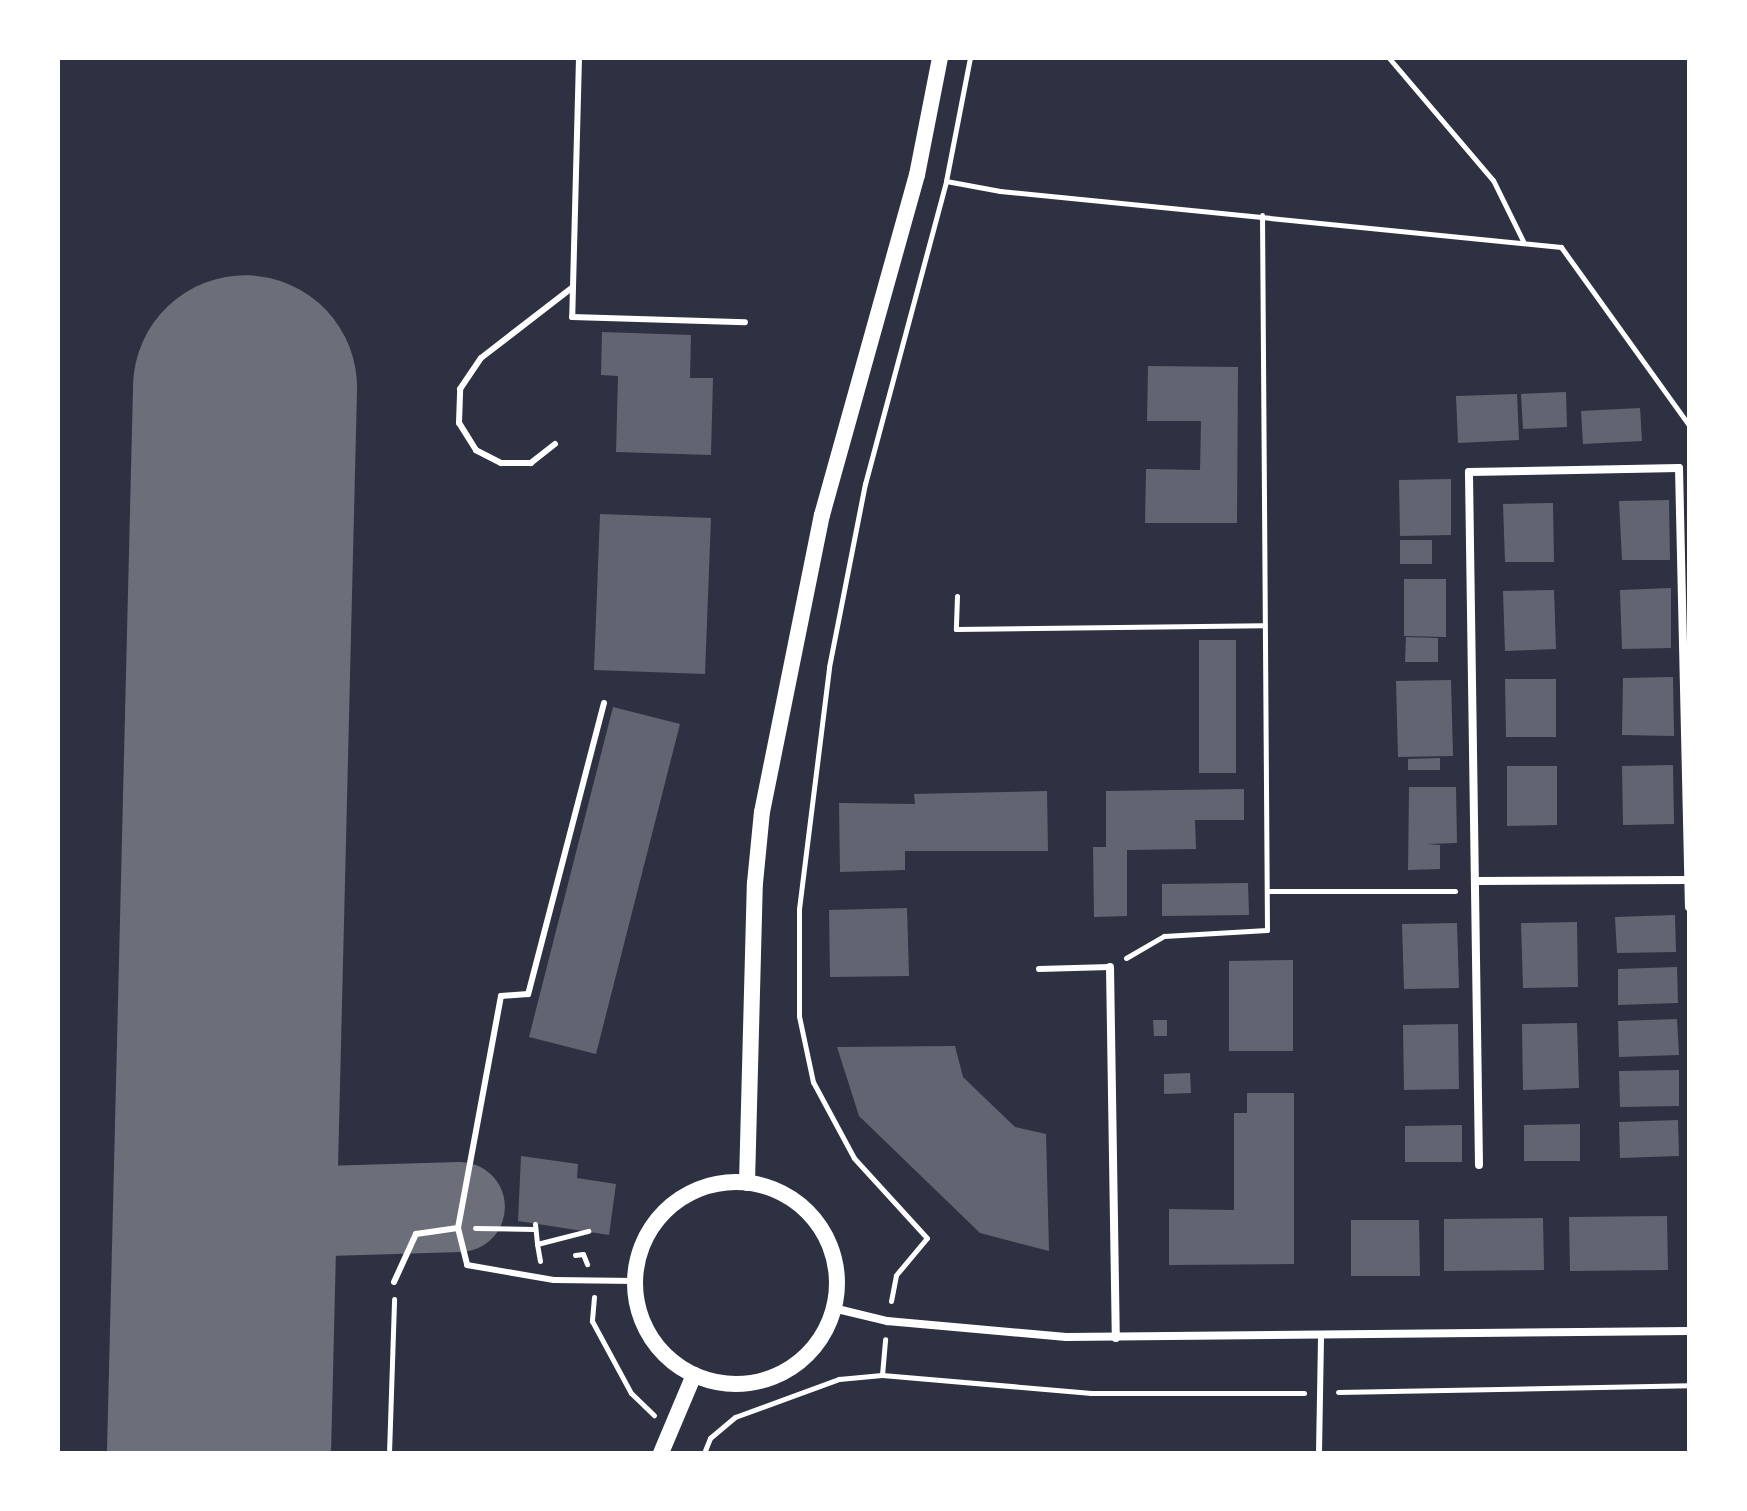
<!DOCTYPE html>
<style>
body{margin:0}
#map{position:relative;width:1747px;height:1511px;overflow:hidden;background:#2d3142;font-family:"Alegreya Sans",sans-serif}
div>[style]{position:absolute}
.taxiway>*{height:90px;margin:-45px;padding:0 45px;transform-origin:45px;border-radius:45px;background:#6c6f7a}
.runway>*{height:224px;margin:-112px;padding:0 112px;transform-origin:112px;border-radius:112px;background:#6c6f7a}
.building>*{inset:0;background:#626471}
.path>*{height:5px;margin:-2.5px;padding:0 2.5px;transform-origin:2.5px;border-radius:2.5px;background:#fff}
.service>*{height:6px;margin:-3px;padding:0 3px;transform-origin:3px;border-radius:3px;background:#fff}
.minor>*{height:8px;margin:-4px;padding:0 4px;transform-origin:4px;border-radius:4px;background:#fff}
.secondary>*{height:16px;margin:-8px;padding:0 8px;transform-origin:8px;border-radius:8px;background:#fff}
.secondary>.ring{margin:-8px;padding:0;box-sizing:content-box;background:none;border:16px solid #fff;border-radius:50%}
span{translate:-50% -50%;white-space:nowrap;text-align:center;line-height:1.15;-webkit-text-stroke:8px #fff;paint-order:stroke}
.frame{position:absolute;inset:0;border:60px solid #fff;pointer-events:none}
</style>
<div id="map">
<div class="taxiway">
<i style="left:224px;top:1214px;width:236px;rotate:-1.7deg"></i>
</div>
<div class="runway">
<i style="left:219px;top:1453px;width:1066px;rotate:-88.6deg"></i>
</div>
<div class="building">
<i style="clip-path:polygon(602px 332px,691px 335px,690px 378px,713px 378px,711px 455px,616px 452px,618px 376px,601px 375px)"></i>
<i style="clip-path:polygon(1148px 366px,1238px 367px,1237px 523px,1145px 523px,1146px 469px,1200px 470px,1201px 421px,1147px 421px)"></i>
<i style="clip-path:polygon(1566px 392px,1567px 427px,1523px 429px,1521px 394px)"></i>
<i style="clip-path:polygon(1517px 394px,1519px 440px,1458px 443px,1456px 396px)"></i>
<i style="clip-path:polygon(1640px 408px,1642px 441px,1583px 444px,1581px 411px)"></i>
<i style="clip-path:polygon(1451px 479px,1451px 535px,1400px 536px,1399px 480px)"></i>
<i style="clip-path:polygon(1669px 500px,1670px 560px,1622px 560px,1619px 501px)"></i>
<i style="clip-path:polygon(1553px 503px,1554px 562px,1505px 562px,1503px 504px)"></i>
<i style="clip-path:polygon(600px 514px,711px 518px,705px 674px,594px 670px)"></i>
<i style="clip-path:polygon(1400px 540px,1432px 540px,1432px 564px,1400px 564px)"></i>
<i style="clip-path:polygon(1404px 579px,1446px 579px,1446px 637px,1404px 636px)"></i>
<i style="clip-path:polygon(1671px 588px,1671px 648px,1622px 649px,1620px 590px)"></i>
<i style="clip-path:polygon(1554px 590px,1556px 649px,1505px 651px,1503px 591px)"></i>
<i style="clip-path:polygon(1406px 637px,1438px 638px,1438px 662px,1405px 662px)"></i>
<i style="clip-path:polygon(1199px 640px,1236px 640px,1236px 773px,1199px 773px)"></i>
<i style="clip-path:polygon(1673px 677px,1674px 736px,1622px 735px,1623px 678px)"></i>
<i style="clip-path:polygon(1505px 679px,1556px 679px,1556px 737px,1506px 737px)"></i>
<i style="clip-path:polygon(1451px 680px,1453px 756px,1398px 757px,1396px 681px)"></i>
<i style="clip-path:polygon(613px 707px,680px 724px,596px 1054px,529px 1037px)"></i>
<i style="clip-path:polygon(1440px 758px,1440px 770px,1408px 770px,1408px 759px)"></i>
<i style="clip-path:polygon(1673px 765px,1674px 824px,1623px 825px,1622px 766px)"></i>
<i style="clip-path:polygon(1507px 766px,1557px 766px,1557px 825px,1507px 826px)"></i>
<i style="clip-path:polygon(1409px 787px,1456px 787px,1457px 843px,1427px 844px,1440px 845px,1440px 869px,1408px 870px)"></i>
<i style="clip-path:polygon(1244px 789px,1244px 820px,1195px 820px,1196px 849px,1127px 850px,1127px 916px,1094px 917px,1093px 847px,1106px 847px,1106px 791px)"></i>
<i style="clip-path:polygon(1047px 791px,1048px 851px,905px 851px,905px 870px,840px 872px,839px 803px,915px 804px,914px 794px)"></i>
<i style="clip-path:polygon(1248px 883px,1249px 915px,1162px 916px,1162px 884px)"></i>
<i style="clip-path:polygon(907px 908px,909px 976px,830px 977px,829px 910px)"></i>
<i style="clip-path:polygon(1675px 915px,1676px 952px,1617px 953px,1615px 917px)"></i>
<i style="clip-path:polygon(1577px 922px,1578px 987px,1523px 988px,1521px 923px)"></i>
<i style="clip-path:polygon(1457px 923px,1459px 988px,1404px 989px,1402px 924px)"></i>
<i style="clip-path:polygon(1293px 960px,1293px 1051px,1229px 1051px,1229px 961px)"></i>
<i style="clip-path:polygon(1677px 967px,1678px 1003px,1618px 1005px,1618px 969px)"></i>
<i style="clip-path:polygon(1677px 1019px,1679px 1055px,1619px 1057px,1618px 1021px)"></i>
<i style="clip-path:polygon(1153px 1020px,1167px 1020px,1167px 1036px,1154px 1036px)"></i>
<i style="clip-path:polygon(1577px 1023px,1579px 1088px,1523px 1090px,1522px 1024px)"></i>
<i style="clip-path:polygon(1458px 1024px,1459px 1089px,1404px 1090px,1403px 1025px)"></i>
<i style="clip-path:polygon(955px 1046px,963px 1077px,1015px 1127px,1046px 1134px,1049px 1251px,980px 1233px,859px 1116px,837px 1047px)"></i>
<i style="clip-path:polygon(1679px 1070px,1679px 1106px,1620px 1107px,1619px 1071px)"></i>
<i style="clip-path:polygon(1190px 1073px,1191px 1093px,1164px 1094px,1164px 1074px)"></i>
<i style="clip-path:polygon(1247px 1093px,1294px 1093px,1294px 1264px,1169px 1265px,1169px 1209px,1234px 1210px,1234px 1113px,1247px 1113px)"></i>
<i style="clip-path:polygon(1678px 1120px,1679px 1156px,1620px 1158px,1619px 1122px)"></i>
<i style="clip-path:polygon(1580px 1124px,1580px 1161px,1524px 1161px,1524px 1125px)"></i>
<i style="clip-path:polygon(1462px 1125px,1462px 1162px,1405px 1162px,1405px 1126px)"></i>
<i style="clip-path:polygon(521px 1156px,578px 1164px,577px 1178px,616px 1184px,609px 1235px,518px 1221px)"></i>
<i style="clip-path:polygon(1667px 1216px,1668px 1270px,1570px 1271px,1569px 1217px)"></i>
<i style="clip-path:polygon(1543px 1218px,1544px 1270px,1444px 1271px,1444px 1219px)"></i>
<i style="clip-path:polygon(1351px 1220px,1419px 1220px,1420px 1276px,1351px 1276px)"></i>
</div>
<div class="path">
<i style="left:1389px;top:58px;width:160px;rotate:49.6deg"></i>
<i style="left:1493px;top:180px;width:68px;rotate:63.8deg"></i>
<i style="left:946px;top:181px;width:55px;rotate:10.5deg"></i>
<i style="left:1000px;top:191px;width:564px;rotate:5.7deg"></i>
<i style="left:1561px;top:247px;width:219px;rotate:54.3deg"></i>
<i style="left:957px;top:596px;width:33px;rotate:92deg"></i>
<i style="left:956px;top:629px;width:307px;rotate:-0.7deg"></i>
<i style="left:1268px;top:891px;width:187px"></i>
<i style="left:1126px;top:958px;width:44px;rotate:-30.1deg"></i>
<i style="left:1164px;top:936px;width:103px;rotate:-3.3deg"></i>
<i style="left:1267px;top:930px;width:715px;rotate:-90.4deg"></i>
<i style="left:535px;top:1224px;width:20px;rotate:84deg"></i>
<i style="left:475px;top:1228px;width:59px;rotate:1deg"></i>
<i style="left:575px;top:1255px;width:8px;rotate:-7deg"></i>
<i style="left:583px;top:1254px;width:11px;rotate:68deg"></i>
<i style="left:540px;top:1261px;width:17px;rotate:-100deg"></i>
<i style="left:537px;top:1244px;width:53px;rotate:-14.3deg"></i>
<i style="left:594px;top:1297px;width:24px;rotate:95deg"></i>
<i style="left:592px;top:1321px;width:82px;rotate:61.6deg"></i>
<i style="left:631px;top:1393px;width:32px;rotate:44deg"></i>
<i style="left:891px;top:1301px;width:26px;rotate:-79deg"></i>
<i style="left:896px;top:1275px;width:48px;rotate:-50deg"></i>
<i style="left:927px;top:1238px;width:108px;rotate:-132.4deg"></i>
<i style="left:854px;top:1158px;width:86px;rotate:-118.3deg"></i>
<i style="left:813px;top:1082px;width:67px;rotate:-102deg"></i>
<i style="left:799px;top:1016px;width:107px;rotate:-90deg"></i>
<i style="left:799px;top:909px;width:244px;rotate:-82.9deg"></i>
<i style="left:829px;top:667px;width:187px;rotate:-78.9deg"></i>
<i style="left:865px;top:484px;width:314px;rotate:-75deg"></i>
<i style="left:946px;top:181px;width:125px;rotate:-79deg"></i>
<i style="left:882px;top:1375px;width:210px;rotate:4.9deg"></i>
<i style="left:1091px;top:1393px;width:213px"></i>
<i style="left:1338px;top:1392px;width:351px;rotate:-1.1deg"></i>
<i style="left:389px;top:1453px;width:154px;rotate:-88.1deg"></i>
<i style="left:704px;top:1453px;width:16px;rotate:-68deg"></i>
<i style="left:710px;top:1438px;width:33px;rotate:-40deg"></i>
<i style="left:735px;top:1417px;width:111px;rotate:-20.1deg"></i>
<i style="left:839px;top:1379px;width:43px;rotate:-5.3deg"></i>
<i style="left:882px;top:1375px;width:36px;rotate:-85deg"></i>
</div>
<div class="service">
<i style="left:579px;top:58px;width:259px;rotate:91.5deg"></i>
<i style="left:572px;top:317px;width:173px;rotate:1.7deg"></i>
<i style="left:555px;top:444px;width:31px;rotate:142deg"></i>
<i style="left:531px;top:463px;width:30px;rotate:180deg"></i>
<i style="left:501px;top:463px;width:28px;rotate:-153deg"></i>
<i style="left:476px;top:450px;width:32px;rotate:-122deg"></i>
<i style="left:459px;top:423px;width:34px;rotate:-88deg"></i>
<i style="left:460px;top:389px;width:37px;rotate:-56deg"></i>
<i style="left:481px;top:358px;width:116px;rotate:-37.7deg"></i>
<i style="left:604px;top:703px;width:301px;rotate:104.6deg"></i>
<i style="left:528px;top:994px;width:27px;rotate:176deg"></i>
<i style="left:501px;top:996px;width:236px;rotate:100.5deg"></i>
<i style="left:458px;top:1228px;width:38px;rotate:76deg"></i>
<i style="left:467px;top:1265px;width:88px;rotate:9.8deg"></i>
<i style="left:554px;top:1280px;width:81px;rotate:0.7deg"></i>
<i style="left:1039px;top:969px;width:71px;rotate:-1.6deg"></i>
<i style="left:394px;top:1282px;width:53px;rotate:-65.4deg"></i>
<i style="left:416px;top:1234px;width:42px;rotate:-8.1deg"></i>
<i style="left:1319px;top:1453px;width:119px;rotate:-89deg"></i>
</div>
<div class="minor">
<i style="left:1476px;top:881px;width:213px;rotate:-0.3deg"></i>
<i style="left:1110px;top:967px;width:371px;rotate:89.1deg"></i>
<i style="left:1479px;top:1165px;width:693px;rotate:-90.83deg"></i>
<i style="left:1469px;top:472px;width:210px;rotate:-1.1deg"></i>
<i style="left:1679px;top:468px;width:439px;rotate:88.7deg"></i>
<i style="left:833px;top:1308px;width:56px;rotate:13.5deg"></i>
<i style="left:887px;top:1321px;width:180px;rotate:5.1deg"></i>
<i style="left:1066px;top:1337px;width:623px;rotate:-0.55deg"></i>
</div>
<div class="secondary">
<i class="ring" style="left:635px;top:1182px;width:186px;height:186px"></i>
<i style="left:747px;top:1183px;width:300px;rotate:-88.5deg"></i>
<i style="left:755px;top:883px;width:71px;rotate:-84.4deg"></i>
<i style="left:762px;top:812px;width:303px;rotate:-78.6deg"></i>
<i style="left:822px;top:515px;width:353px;rotate:-74.4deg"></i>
<i style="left:917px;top:175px;width:119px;rotate:-78.9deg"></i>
<i style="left:661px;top:1453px;width:85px;rotate:-67.1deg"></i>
</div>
<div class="frame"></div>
</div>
